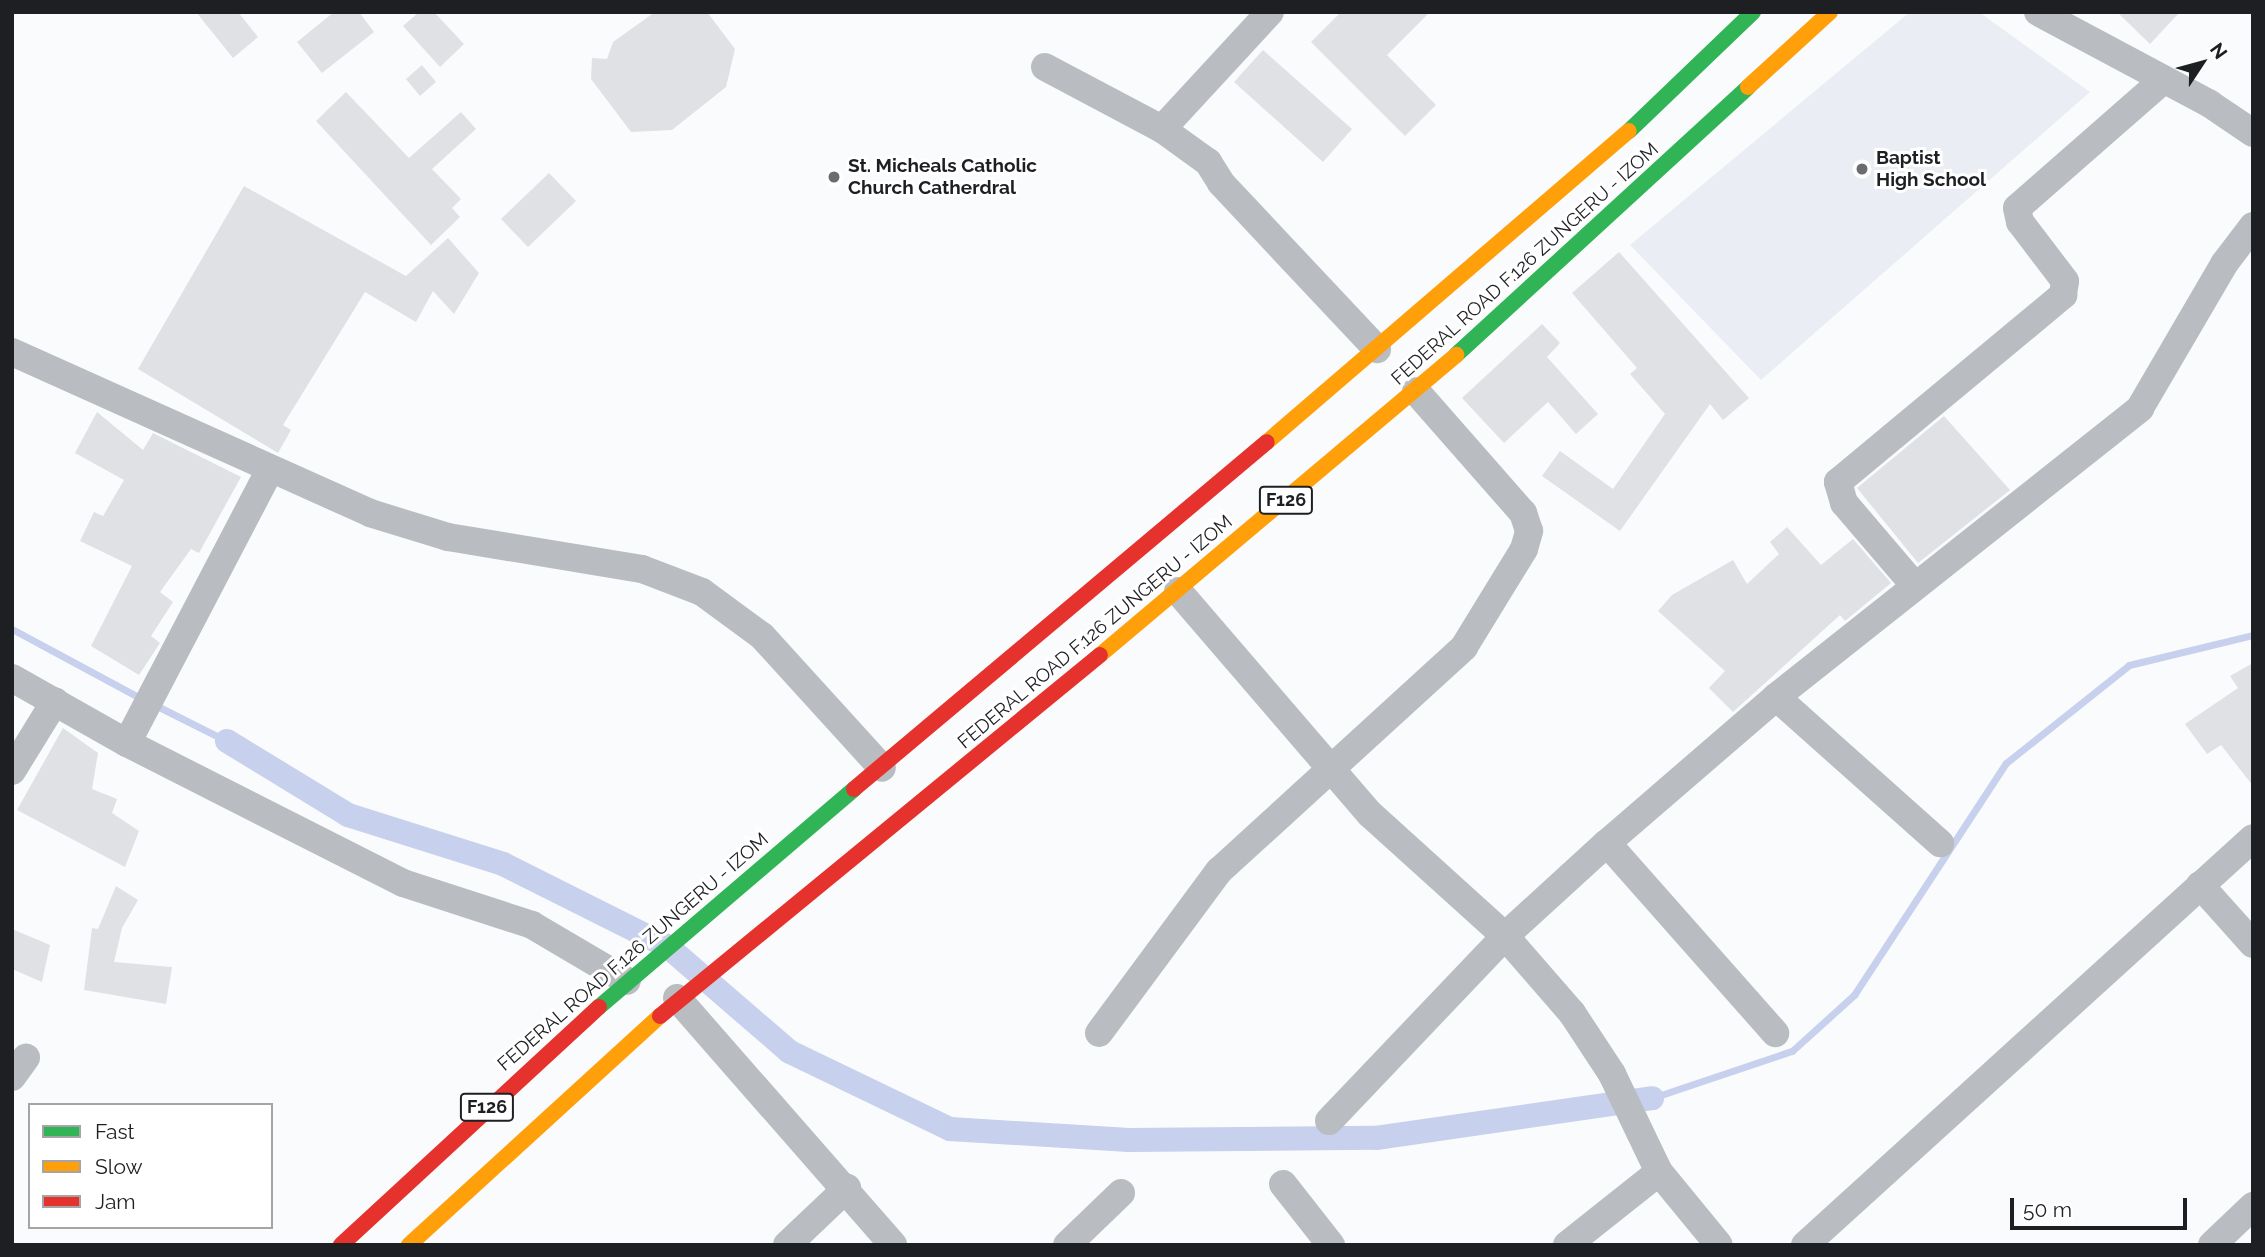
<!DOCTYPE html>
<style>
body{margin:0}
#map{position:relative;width:2265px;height:1257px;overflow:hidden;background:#fafbfd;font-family:Raleway,sans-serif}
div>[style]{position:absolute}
.built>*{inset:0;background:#eaedf3}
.stream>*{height:7px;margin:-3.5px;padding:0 3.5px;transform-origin:3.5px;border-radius:3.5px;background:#c7d0ec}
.canal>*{height:24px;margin:-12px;padding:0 12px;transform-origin:12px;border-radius:12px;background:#c7d0ec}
.building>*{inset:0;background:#e0e1e4}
.street>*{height:28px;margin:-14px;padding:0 14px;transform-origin:14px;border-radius:14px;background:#b9bcc1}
.fast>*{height:16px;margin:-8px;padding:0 8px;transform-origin:8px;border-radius:8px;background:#30b455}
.slow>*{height:16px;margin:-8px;padding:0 8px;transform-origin:8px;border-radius:8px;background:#ff9f0a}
.jam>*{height:16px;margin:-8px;padding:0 8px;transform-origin:8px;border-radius:8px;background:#e5322d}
.dots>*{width:19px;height:19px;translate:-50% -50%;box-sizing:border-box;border:4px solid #fff;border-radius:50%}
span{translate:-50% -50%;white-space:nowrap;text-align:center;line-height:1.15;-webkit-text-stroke:6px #fff;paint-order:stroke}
.shield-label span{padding:2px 5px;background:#fff;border:2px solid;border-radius:5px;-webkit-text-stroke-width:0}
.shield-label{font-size:18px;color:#1e1f23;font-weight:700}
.poi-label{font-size:19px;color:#1e1f23;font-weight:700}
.left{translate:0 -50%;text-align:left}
.street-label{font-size:19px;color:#1e1f23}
.frame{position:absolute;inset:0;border:14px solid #1e1f23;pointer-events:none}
.legend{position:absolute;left:28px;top:1103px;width:245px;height:126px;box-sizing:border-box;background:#fff;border:2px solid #a5a5a7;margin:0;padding:9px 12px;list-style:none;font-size:21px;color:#1e1f23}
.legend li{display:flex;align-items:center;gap:14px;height:35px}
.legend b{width:35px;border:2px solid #a5a5a7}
.north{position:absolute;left:2167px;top:28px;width:70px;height:70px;-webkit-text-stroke:5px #fff;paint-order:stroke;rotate:54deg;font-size:19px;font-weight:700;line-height:28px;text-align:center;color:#1e1f23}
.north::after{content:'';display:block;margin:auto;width:24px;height:32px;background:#1e1f23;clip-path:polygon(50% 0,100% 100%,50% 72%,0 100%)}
.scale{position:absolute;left:2010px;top:1198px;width:177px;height:32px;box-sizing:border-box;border:4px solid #1e1f23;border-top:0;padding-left:9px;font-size:21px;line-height:24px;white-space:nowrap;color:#1e1f23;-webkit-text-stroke:5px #fff;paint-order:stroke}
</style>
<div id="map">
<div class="built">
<i style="clip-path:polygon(1910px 12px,1979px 12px,2090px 92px,1761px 380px,1630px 245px)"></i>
</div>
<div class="stream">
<i style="left:12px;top:629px;width:150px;rotate:28.3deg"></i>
<i style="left:155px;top:705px;width:80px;rotate:26.6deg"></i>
<i style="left:1652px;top:1098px;width:148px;rotate:-18.6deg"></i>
<i style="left:1792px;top:1051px;width:84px;rotate:-42.1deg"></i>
<i style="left:1854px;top:995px;width:277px;rotate:-56.8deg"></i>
<i style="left:2006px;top:763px;width:157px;rotate:-38.5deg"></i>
<i style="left:2129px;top:665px;width:128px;rotate:-13.6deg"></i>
</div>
<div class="canal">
<i style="left:227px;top:741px;width:142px;rotate:31.4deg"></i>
<i style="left:348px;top:815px;width:163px;rotate:17.5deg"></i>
<i style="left:503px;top:864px;width:183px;rotate:26.6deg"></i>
<i style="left:667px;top:946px;width:162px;rotate:40.8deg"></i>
<i style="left:790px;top:1052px;width:178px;rotate:25.7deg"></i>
<i style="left:950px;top:1129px;width:179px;rotate:3.5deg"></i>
<i style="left:1129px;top:1140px;width:247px;rotate:-0.5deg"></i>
<i style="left:1376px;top:1138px;width:279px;rotate:-8.2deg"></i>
</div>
<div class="building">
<i style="clip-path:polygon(196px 12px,238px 12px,258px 37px,233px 58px)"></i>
<i style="clip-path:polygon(334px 12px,359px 12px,374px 32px,322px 73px,297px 42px)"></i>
<i style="clip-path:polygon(419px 12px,434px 12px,464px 44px,440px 67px,403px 26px)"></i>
<i style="clip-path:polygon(655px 12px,707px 12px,735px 49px,726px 87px,672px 130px,631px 132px,591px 79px,592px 58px,607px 59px,613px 42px)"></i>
<i style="clip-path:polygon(1341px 12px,1430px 12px,1387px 55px,1436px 105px,1405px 136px,1311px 42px)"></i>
<i style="clip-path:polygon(2117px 12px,2180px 12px,2150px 44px)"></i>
<i style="clip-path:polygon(1263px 50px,1352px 129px,1323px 162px,1234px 82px)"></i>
<i style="clip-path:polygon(422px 65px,436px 82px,420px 96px,406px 79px)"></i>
<i style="clip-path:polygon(346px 92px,409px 158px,461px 112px,476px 129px,432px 169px,461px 199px,452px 208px,460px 217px,431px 245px,316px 121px)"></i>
<i style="clip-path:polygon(549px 173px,576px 201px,528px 247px,501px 219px)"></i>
<i style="clip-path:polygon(244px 186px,406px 276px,448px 238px,479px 273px,454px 314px,433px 291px,416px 322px,365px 292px,283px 425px,291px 430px,278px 453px,138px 369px)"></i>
<i style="clip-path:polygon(1619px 252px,1749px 398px,1723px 420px,1710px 404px,1620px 531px,1542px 476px,1560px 451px,1613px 489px,1665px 414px,1630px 374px,1637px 368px,1572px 293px)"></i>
<i style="clip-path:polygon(1542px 324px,1560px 343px,1547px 357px,1598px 414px,1576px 434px,1548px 402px,1504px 443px,1462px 398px)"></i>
<i style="clip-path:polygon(97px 412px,143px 450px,153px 433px,241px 477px,199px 553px,191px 549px,160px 592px,173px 602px,151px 636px,160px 643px,139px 675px,91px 646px,132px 566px,80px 541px,94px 512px,103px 516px,124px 480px,75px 453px)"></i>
<i style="clip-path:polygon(1944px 416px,2010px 490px,1918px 563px,1857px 488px)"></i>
<i style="clip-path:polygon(1787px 527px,1821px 565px,1853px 539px,1891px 583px,1845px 621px,1840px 615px,1733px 712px,1709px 688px,1725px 671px,1658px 611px,1672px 595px,1733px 560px,1747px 584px,1779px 554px,1770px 542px)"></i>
<i style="clip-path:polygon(2253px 663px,2253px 786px,2221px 745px,2207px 754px,2185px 724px,2238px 688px,2230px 676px)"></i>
<i style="clip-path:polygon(63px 728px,98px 753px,92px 789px,117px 799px,112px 813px,139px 831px,125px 867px,17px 810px)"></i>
<i style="clip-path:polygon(116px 886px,138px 900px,122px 928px,114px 962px,172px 967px,166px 1004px,84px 990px,92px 928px,98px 929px)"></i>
<i style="clip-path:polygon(12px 929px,50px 945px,42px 982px,12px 969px)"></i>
</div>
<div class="street">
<i style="left:2038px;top:12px;width:195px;rotate:28.1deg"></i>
<i style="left:2210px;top:104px;width:52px;rotate:34deg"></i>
<i style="left:1045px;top:67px;width:132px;rotate:27.9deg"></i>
<i style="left:1162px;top:129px;width:57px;rotate:35.7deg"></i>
<i style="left:1208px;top:162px;width:25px;rotate:58deg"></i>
<i style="left:1221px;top:183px;width:228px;rotate:46.8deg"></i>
<i style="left:1162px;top:129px;width:159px;rotate:-47.3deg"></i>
<i style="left:12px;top:352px;width:393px;rotate:24.2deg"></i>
<i style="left:370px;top:513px;width:82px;rotate:17.1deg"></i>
<i style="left:448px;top:537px;width:197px;rotate:9.4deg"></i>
<i style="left:642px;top:569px;width:64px;rotate:21deg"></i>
<i style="left:702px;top:592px;width:74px;rotate:36.3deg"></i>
<i style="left:762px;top:636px;width:178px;rotate:47.7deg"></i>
<i style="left:1915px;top:586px;width:109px;rotate:-130.5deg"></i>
<i style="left:1844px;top:503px;width:22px;rotate:-106deg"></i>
<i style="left:1838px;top:482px;width:293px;rotate:-39.7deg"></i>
<i style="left:2063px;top:295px;width:14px;rotate:-82deg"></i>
<i style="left:2065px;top:281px;width:74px;rotate:-127.3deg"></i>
<i style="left:2020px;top:222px;width:14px;rotate:-102deg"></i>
<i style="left:2017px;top:208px;width:193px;rotate:-41.2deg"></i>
<i style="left:1178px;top:591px;width:294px;rotate:49.3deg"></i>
<i style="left:1370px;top:814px;width:182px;rotate:42.1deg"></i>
<i style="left:1505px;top:936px;width:102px;rotate:49deg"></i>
<i style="left:1572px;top:1013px;width:73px;rotate:56.7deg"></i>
<i style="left:1612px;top:1074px;width:109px;rotate:64.4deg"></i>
<i style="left:1659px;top:1172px;width:94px;rotate:50.6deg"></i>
<i style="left:12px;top:678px;width:132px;rotate:29.5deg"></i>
<i style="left:127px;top:743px;width:309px;rotate:26.9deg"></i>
<i style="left:403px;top:883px;width:136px;rotate:18deg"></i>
<i style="left:532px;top:925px;width:110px;rotate:30.5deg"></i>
<i style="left:1776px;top:697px;width:220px;rotate:41.7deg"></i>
<i style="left:127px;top:743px;width:309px;rotate:-62.4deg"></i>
<i style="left:12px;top:771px;width:82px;rotate:-58.4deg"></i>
<i style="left:1607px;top:843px;width:254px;rotate:48.5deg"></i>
<i style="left:2200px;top:885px;width:79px;rotate:48.1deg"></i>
<i style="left:677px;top:998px;width:328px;rotate:48.8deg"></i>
<i style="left:1099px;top:1033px;width:202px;rotate:-53.5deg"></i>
<i style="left:1219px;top:871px;width:332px;rotate:-42.4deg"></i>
<i style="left:1464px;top:647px;width:115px;rotate:-58.5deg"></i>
<i style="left:1524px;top:549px;width:19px;rotate:-74deg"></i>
<i style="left:1529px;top:531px;width:19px;rotate:-108deg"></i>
<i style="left:1523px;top:513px;width:162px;rotate:-131.3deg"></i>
<i style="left:12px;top:1077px;width:24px;rotate:-54deg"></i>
<i style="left:1329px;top:1121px;width:255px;rotate:-46.4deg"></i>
<i style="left:1505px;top:936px;width:138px;rotate:-42.4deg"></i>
<i style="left:1607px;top:843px;width:223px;rotate:-40.8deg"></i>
<i style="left:1776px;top:697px;width:465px;rotate:-38.4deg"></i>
<i style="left:2140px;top:408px;width:167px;rotate:-59.7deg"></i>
<i style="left:2224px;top:264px;width:48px;rotate:-52.7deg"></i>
<i style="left:1283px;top:1184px;width:78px;rotate:51.8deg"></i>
<i style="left:787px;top:1245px;width:83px;rotate:-43.5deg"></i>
<i style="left:1067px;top:1245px;width:75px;rotate:-43.9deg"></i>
<i style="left:1567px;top:1245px;width:117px;rotate:-38.4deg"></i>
<i style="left:1805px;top:1245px;width:605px;rotate:-42.25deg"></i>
<i style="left:2212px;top:1245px;width:57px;rotate:-43.6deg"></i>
</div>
<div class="fast">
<i style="left:1629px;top:131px;width:172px;rotate:-43.8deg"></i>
<i style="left:1456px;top:355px;width:396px;rotate:-42.5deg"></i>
<i style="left:599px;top:1007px;width:335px;rotate:-40.5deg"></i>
</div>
<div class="slow">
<i style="left:1748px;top:87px;width:111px;rotate:-42.4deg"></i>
<i style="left:1267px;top:442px;width:477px;rotate:-40.7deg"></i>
<i style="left:1100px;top:655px;width:466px;rotate:-40.1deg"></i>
<i style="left:409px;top:1245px;width:340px;rotate:-42.4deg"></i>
</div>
<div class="jam">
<i style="left:854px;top:789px;width:539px;rotate:-40.04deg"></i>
<i style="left:660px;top:1016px;width:569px;rotate:-39.37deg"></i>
<i style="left:341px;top:1245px;width:351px;rotate:-42.7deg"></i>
</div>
<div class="dots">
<i style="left:1862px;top:169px;background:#6b6c6f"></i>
<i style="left:834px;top:177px;background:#6b6c6f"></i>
</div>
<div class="shield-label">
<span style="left:1286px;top:500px">F126</span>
<span style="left:487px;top:1107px">F126</span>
</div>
<div class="poi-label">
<span class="left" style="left:1876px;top:169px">Baptist<br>High School</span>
<span class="left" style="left:848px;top:177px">St. Micheals Catholic<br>Church Catherdral</span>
</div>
<div class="street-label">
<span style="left:1525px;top:264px;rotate:-42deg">FEDERAL ROAD F.126 ZUNGERU - IZOM</span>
<span style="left:1095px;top:632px;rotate:-40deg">FEDERAL ROAD F.126 ZUNGERU - IZOM</span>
<span style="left:633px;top:952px;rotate:-41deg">FEDERAL ROAD F.126 ZUNGERU - IZOM</span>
</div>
<div class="frame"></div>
<ul class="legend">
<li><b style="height:9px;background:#30b455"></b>Fast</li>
<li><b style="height:9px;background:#ff9f0a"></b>Slow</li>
<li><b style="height:9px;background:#e5322d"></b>Jam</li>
</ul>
<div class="north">N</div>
<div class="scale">50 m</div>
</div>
